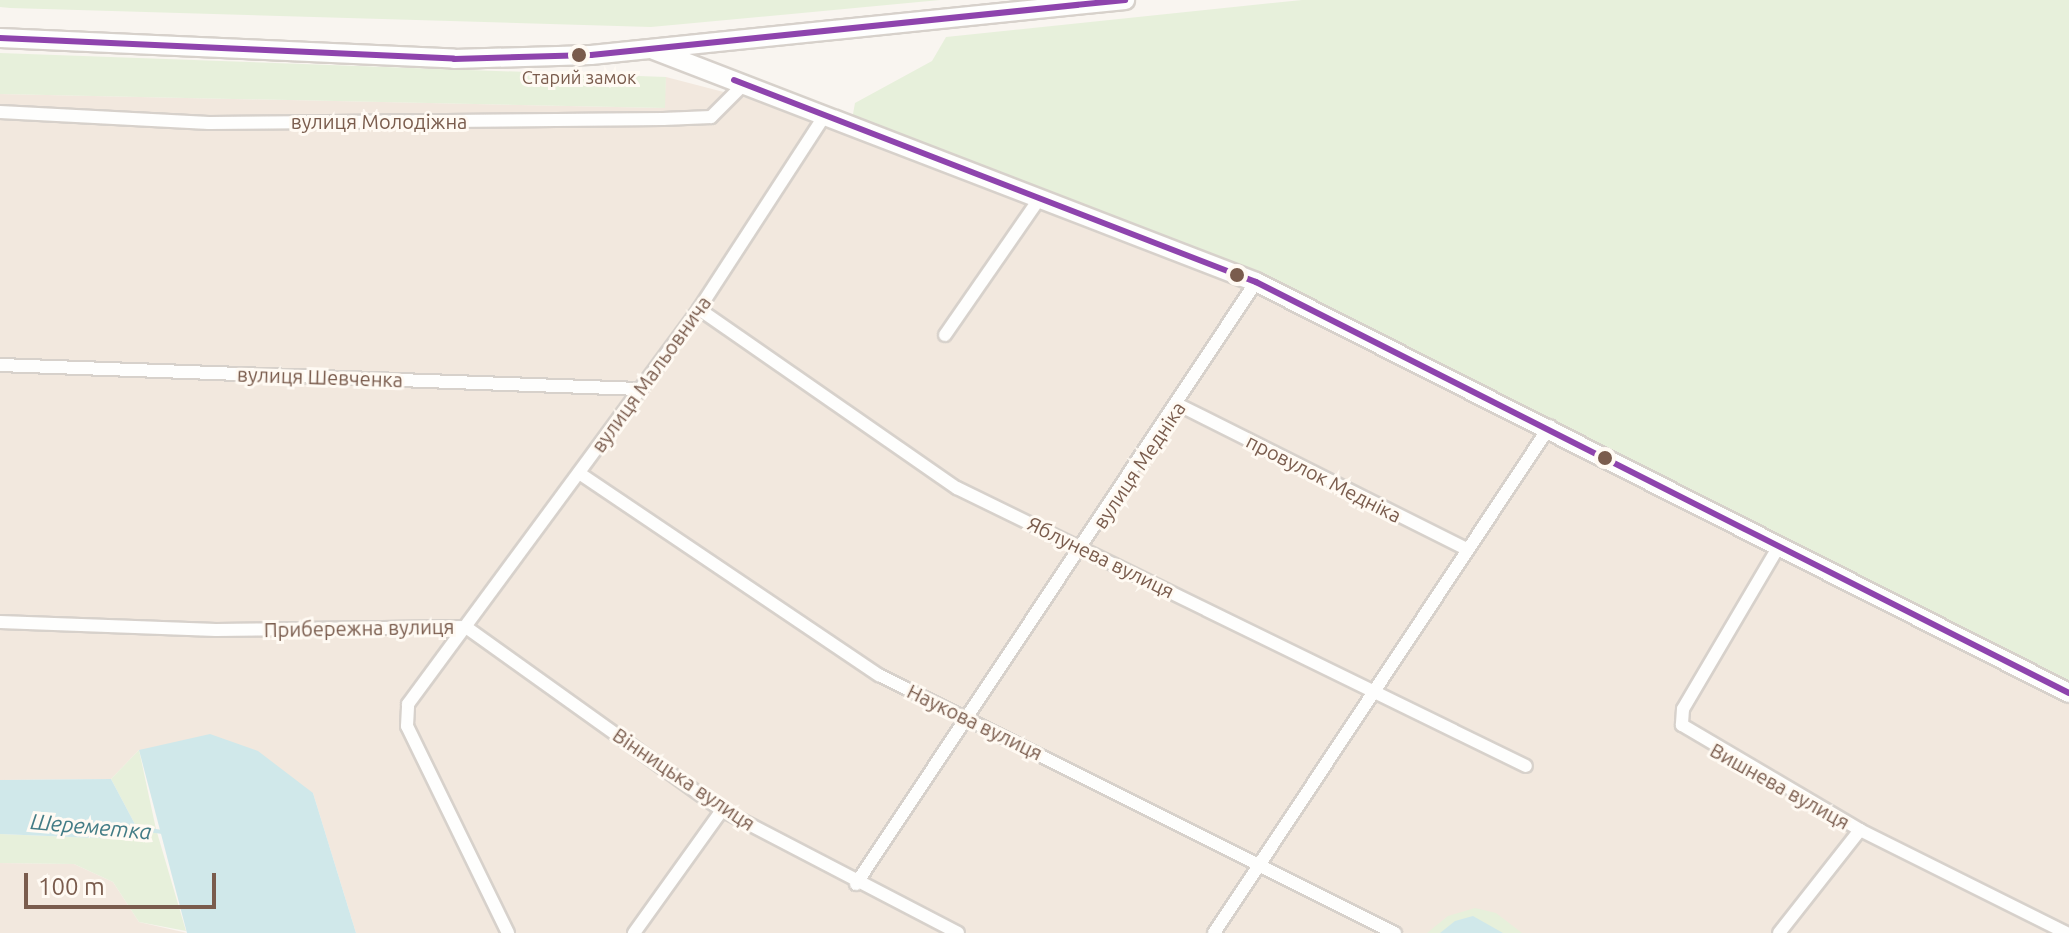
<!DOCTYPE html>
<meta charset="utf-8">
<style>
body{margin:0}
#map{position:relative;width:2069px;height:933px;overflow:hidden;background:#f9f5f0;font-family:Ubuntu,sans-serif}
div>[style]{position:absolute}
.residential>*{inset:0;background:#f2e8de}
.green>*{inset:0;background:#e7f0db}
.water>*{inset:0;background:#d0e8ea}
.stream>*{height:4px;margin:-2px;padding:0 2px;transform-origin:2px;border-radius:2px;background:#d0e8ea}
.roads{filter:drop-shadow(2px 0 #d7d1cb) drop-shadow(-2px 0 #d7d1cb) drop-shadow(0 2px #d7d1cb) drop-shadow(0 -2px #d7d1cb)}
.street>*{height:12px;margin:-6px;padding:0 6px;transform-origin:6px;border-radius:6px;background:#fefefd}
.secondary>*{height:18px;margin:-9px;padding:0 9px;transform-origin:9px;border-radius:9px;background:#fefefd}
.bus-1>*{height:6px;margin:-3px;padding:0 3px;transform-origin:3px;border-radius:3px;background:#8e44ad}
.dots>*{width:22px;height:22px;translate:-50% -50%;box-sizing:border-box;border:4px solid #fffaf3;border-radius:50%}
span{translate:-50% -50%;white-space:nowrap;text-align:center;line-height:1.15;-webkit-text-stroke:6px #fffaf3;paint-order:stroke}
.bus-label{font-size:18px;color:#7a5c4d}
.street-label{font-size:20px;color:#7a5c4d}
.water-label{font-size:22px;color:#437c86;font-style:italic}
.scale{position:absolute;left:24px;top:873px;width:192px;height:36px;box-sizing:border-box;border:4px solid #7a5c4d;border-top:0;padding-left:10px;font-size:24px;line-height:28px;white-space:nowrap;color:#7a5c4d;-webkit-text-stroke:6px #fffaf3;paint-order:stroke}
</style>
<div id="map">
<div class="residential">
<i style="clip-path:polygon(666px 77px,851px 125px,1256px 282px,2069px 693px,2069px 933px,356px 933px,313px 793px,139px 750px,111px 779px,0 780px,0 94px,664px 108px)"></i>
<i style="clip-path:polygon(0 863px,74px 864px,113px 882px,139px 922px,187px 933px,0 933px)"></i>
</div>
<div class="green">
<i style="clip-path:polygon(0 0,940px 0,651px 27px,10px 8px,0 7px)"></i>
<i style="clip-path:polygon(1302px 0,2069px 0,2069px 693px,1256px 282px,851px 125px,855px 103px,932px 61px,946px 37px)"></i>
<i style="clip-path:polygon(0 53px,666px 77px,665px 108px,0 94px)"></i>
<i style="clip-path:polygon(139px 750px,156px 829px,186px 931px,139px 922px,113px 882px,74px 864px,0 863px,0 834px,120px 839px,137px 828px,111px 779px)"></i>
<i style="clip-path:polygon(1475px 908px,1496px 913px,1522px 933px,1427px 933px,1448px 916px)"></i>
</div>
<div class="water">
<i style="clip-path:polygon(210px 734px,258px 751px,313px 793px,356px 933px,187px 933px,139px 750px)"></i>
<i style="clip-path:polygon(111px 779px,137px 828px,120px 839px,0 834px,0 780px)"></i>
<i style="clip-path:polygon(1473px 916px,1503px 933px,1440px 933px,1455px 921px)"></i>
</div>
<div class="stream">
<i style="left:134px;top:828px;width:27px;rotate:8deg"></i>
</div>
<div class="roads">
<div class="street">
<i style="left:0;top:112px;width:209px;rotate:3deg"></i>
<i style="left:209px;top:123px;width:454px;rotate:-0.5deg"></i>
<i style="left:663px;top:119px;width:48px;rotate:-2.4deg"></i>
<i style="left:711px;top:117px;width:47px;rotate:-45deg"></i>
<i style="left:699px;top:309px;width:314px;rotate:34.8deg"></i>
<i style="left:957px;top:488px;width:633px;rotate:26.04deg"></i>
<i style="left:945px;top:335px;width:165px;rotate:-55.3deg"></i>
<i style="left:0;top:365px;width:640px;rotate:2.15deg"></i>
<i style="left:1179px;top:405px;width:323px;rotate:26.6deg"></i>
<i style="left:579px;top:473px;width:362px;rotate:34deg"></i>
<i style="left:879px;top:675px;width:577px;rotate:26.57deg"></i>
<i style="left:1779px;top:546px;width:189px;rotate:120.5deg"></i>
<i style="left:1683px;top:709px;width:16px;rotate:94deg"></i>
<i style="left:1682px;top:725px;width:207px;rotate:30.5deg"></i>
<i style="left:1860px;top:830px;width:231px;rotate:26.5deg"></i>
<i style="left:0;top:622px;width:216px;rotate:2.1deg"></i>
<i style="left:216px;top:630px;width:250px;rotate:-0.7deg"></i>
<i style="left:466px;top:627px;width:315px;rotate:35.6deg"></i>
<i style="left:722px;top:810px;width:266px;rotate:27.5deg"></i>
<i style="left:856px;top:884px;width:723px;rotate:-56.4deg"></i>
<i style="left:508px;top:933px;width:230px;rotate:-116deg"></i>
<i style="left:407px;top:726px;width:22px;rotate:-87deg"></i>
<i style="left:408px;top:704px;width:491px;rotate:-53.6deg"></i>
<i style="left:699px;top:309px;width:231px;rotate:-57deg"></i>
<i style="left:634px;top:933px;width:151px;rotate:-54.4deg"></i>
<i style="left:1214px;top:933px;width:608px;rotate:-56.47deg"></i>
<i style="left:1779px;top:933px;width:131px;rotate:-51.8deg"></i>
</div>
<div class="secondary">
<i style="left:0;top:38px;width:454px;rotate:2.6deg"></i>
<i style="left:454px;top:59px;width:137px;rotate:-1.7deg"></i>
<i style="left:591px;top:55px;width:537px;rotate:-5.88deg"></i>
<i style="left:654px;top:50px;width:645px;rotate:21.08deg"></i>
<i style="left:1256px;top:282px;width:911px;rotate:26.82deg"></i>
</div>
</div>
<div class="bus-1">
<i style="left:0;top:38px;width:454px;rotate:2.6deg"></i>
<i style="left:454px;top:59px;width:137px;rotate:-1.7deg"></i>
<i style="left:591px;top:55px;width:537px;rotate:-5.88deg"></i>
<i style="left:734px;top:80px;width:560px;rotate:21.16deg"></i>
<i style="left:1256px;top:282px;width:911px;rotate:26.82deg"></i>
</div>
<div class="dots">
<i style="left:579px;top:55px;background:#7a5c4d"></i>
<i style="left:1237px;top:275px;background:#7a5c4d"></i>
<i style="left:1605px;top:458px;background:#7a5c4d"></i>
</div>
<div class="bus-label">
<span style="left:579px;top:77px">Старий замок</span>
</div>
<div class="street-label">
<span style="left:379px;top:121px">вулиця Молодіжна</span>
<span style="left:651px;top:374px;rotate:-54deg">вулиця Мальовнича</span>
<span style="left:320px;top:377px;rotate:2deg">вулиця Шевченка</span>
<span style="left:1139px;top:465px;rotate:-56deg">вулиця Медніка</span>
<span style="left:1324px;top:478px;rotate:27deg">провулок Медніка</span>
<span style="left:1101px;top:557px;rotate:26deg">Яблунева вулиця</span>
<span style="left:359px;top:628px;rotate:-1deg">Прибережна вулиця</span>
<span style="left:975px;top:722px;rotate:26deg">Наукова вулиця</span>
<span style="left:684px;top:779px;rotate:34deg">Вінницька вулиця</span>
<span style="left:1780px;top:786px;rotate:29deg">Вишнева вулиця</span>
</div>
<div class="water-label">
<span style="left:91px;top:826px;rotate:5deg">Шереметка</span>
</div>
<div class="scale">100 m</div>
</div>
